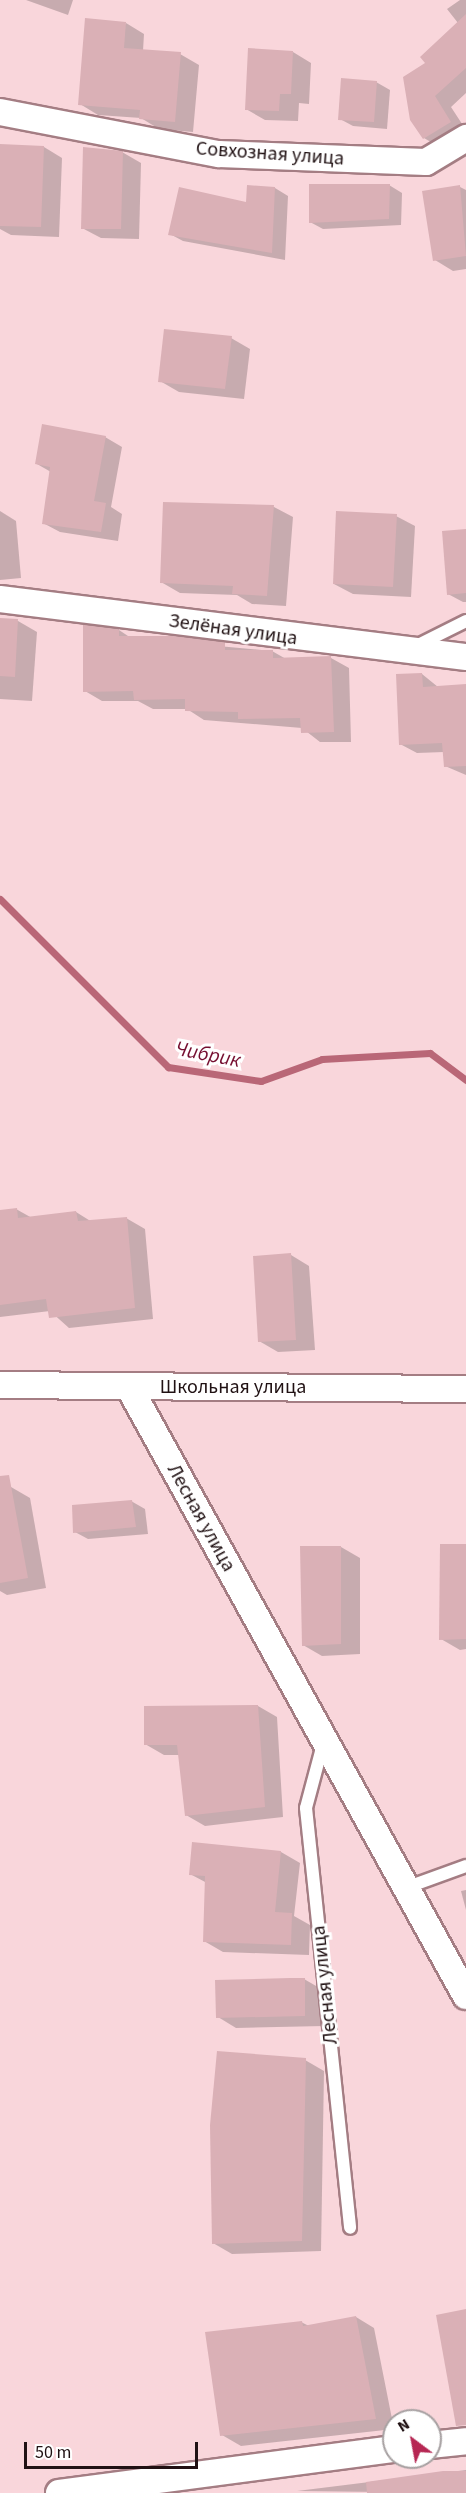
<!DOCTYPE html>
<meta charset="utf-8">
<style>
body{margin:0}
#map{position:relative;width:466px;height:2493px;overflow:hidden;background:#f9d6db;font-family:"Source Sans 3",sans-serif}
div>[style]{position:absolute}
.shadow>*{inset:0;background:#0003}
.stream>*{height:7px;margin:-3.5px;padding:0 3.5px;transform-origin:3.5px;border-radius:3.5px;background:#b96777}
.building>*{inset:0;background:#dab0b6}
.roads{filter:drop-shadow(2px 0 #a47d83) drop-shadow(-2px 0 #a47d83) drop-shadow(0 2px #a47d83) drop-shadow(0 -2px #a47d83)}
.service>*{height:12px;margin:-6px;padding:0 6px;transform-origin:6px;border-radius:6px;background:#fff}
.minor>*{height:26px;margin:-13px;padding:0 13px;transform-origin:13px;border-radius:13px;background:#fff}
span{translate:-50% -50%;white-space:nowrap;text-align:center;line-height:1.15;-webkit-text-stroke:6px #fff;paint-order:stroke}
.street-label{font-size:20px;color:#201113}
.water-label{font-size:21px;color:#750f31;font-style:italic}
.north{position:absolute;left:382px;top:2409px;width:60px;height:60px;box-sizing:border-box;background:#fff;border:2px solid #a6a0a1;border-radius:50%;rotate:328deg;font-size:16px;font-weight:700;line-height:24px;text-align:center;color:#201113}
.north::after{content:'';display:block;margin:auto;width:21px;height:27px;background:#b62753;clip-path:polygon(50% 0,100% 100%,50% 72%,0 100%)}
.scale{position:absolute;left:24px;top:2442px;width:174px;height:27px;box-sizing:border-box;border:3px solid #201113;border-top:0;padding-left:8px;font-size:18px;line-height:21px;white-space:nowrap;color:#201113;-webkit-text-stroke:4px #fff;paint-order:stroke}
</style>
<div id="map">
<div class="shadow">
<i style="clip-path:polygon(26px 0,73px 0,68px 15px)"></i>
<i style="clip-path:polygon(460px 0,466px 0,466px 93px,451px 107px,466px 130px,441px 148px,424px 138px,428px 63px,458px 23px,447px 9px)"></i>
<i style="clip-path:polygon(126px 23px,144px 34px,143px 51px,180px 54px,199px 65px,193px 132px,159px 129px,141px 118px,98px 115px,80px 104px)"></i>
<i style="clip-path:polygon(293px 52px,311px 63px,309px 104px,299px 103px,298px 121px,265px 120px,246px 109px)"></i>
<i style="clip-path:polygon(376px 82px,390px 90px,387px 129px,353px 126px,340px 119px)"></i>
<i style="clip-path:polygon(0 146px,44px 147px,62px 158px,59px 237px,11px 235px,0 229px)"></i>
<i style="clip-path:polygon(122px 152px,141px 163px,139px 239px,101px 238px,82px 228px)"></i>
<i style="clip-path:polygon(389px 185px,402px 193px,401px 225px,323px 229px,310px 222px)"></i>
<i style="clip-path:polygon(248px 187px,275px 188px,288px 196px,285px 260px,183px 241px,170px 234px,247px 204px)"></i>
<i style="clip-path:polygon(460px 187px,466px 190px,466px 269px,453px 271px,435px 260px)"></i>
<i style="clip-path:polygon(231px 338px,250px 349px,244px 399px,179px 392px,160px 381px)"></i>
<i style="clip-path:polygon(105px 437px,122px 447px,111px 507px,122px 514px,118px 541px,60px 532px,43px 523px,51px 472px,37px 464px)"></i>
<i style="clip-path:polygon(164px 503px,274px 507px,293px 517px,286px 606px,252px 604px,237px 595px,180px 593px,161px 582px)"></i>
<i style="clip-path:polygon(0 511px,16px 521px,21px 578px,0 580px)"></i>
<i style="clip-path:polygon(396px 516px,415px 526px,411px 597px,353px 594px,334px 584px)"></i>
<i style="clip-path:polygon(466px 531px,466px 602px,463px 602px,448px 594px)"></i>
<i style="clip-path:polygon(0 620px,18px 621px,37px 632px,32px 701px,0 699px)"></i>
<i style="clip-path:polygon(119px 630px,131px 638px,272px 651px,286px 659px,331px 658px,349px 668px,351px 742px,320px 742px,302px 728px,204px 720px,187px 709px,153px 709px,138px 701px,102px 701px,85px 691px)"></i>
<i style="clip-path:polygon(422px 674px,438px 687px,466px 686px,466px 775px,445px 766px,444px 752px,417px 753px,400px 744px)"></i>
<i style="clip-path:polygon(16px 1209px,32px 1218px,76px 1212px,92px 1222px,126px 1218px,145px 1229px,153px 1319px,69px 1328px,50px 1311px,0 1317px,0 1211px)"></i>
<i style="clip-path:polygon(291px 1255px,309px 1266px,315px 1350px,278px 1352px,259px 1341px)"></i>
<i style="clip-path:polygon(11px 1487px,30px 1498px,46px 1588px,7px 1595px,0 1591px,0 1489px)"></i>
<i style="clip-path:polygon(131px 1501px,145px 1509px,148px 1534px,88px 1539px,75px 1532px)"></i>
<i style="clip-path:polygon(466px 1545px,466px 1649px,460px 1650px,441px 1639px)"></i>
<i style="clip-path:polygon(341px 1547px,360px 1558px,360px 1654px,322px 1656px,303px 1645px)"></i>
<i style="clip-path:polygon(258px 1706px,277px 1717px,283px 1817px,205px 1826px,186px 1815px,179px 1755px,164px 1755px,145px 1744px)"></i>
<i style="clip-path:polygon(193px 1844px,281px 1852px,300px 1863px,294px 1916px,310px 1925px,309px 1955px,223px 1952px,204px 1941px,207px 1883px,190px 1874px)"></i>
<i style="clip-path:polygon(466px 1890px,466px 1910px,461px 1891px)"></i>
<i style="clip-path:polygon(304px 1979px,323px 1990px,324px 2026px,236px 2028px,218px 2017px)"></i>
<i style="clip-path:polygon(305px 2060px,324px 2071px,321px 2251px,232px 2254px,213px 2243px)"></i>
<i style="clip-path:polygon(356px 2317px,374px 2328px,394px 2429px,241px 2446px,222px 2435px,301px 2322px,309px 2326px)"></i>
<i style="clip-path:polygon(466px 2470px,466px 2493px,297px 2491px)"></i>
</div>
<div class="stream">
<i style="left:0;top:899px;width:238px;rotate:45deg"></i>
<i style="left:168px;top:1067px;width:94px;rotate:8.6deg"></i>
<i style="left:261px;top:1081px;width:65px;rotate:-19.8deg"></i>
<i style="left:322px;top:1059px;width:108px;rotate:-3.2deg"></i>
<i style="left:430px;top:1053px;width:45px;rotate:36.9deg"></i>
</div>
<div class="building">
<i style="clip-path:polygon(466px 14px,466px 68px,435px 96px,451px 122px,423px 139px,410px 120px,403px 77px,425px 63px,420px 57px)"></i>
<i style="clip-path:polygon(85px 18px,126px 22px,124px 48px,181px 52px,175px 122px,139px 119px,140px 110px,78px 105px)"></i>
<i style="clip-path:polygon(248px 48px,293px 51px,291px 94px,280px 94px,279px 111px,245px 110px)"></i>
<i style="clip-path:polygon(341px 78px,377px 81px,374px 122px,338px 120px)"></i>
<i style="clip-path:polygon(0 144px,44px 146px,41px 227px,0 226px)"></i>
<i style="clip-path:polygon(83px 147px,123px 151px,121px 229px,81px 229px)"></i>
<i style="clip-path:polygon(309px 184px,390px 184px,389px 219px,309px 223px)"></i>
<i style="clip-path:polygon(247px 185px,275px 187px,272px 253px,168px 235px,179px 187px,246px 202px)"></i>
<i style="clip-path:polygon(460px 185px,466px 256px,433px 261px,422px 191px)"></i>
<i style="clip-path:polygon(164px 329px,232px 336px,225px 389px,158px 382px)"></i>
<i style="clip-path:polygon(42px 424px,106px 436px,94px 501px,106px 503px,101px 532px,42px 524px,50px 467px,35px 464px)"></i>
<i style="clip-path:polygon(163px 502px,274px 505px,267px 596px,232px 594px,233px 586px,160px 583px)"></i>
<i style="clip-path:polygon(336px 511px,397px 514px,393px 587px,333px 584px)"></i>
<i style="clip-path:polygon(466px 529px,466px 593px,447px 595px,442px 531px)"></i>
<i style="clip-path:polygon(0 618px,18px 619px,15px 677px,0 676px)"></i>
<i style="clip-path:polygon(83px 624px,119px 629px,119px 636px,173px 636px,225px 642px,225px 650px,273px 650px,273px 658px,331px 656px,334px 732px,301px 733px,300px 718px,238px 719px,238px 712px,185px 711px,185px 699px,134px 700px,133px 691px,83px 692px)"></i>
<i style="clip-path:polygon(422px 673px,423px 687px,466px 684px,466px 766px,444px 767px,442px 743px,399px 745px,396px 674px)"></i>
<i style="clip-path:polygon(17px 1208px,18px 1218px,76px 1211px,78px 1221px,127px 1217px,135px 1308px,49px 1318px,46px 1299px,0 1305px,0 1210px)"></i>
<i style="clip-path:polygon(291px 1253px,296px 1340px,258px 1342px,253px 1256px)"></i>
<i style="clip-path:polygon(9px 1475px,28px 1578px,0 1583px,0 1476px)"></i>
<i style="clip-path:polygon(132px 1500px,136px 1527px,73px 1533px,72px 1505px)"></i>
<i style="clip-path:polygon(440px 1544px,466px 1544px,466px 1639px,439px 1640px)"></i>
<i style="clip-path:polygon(300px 1546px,341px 1546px,341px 1644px,302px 1646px)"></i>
<i style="clip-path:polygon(258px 1705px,265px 1807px,185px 1816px,177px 1745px,144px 1745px,144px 1706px)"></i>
<i style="clip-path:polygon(192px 1842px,281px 1851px,275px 1912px,292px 1913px,291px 1945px,203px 1942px,205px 1876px,189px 1875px)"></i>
<i style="clip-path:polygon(290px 1978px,305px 1978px,305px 2016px,216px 2018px,215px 1980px)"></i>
<i style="clip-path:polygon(217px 2051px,306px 2058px,302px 2241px,212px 2244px,210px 2125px)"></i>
<i style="clip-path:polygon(466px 2309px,466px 2425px,456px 2426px,436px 2315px)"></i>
<i style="clip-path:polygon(356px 2316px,376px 2419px,220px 2436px,205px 2332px,302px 2321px,303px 2326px)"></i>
<i style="clip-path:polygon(443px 2471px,466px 2471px,466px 2493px,367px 2493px,366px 2482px)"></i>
</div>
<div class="roads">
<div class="service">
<i style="left:414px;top:647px;width:58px;rotate:-26.6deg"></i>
<i style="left:323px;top:1744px;width:66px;rotate:104.9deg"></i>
<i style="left:306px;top:1808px;width:422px;rotate:84deg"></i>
<i style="left:405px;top:1888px;width:65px;rotate:-19.8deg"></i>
</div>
<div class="minor">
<i style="left:0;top:112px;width:223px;rotate:10.9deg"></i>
<i style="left:219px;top:154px;width:207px;rotate:2.2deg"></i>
<i style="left:426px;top:162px;width:47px;rotate:-31deg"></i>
<i style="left:0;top:599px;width:470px;rotate:7.1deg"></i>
<i style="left:0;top:1385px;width:466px;rotate:0.5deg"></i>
<i style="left:129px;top:1387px;width:696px;rotate:61.04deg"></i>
<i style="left:430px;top:2445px;width:36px;rotate:-6deg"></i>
<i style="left:59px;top:2493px;width:338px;rotate:-7.5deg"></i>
</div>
</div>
<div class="street-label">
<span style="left:270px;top:154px;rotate:4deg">Совхозная улица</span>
<span style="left:233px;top:630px;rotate:8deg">Зелёная улица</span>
<span style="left:233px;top:1387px">Школьная улица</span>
<span style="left:201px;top:1518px;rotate:61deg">Лесная улица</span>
<span style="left:325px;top:1985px;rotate:-96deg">Лесная улица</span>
</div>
<div class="water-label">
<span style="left:208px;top:1054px;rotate:11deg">Чибрик</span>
</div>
<div class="north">N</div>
<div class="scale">50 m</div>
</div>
